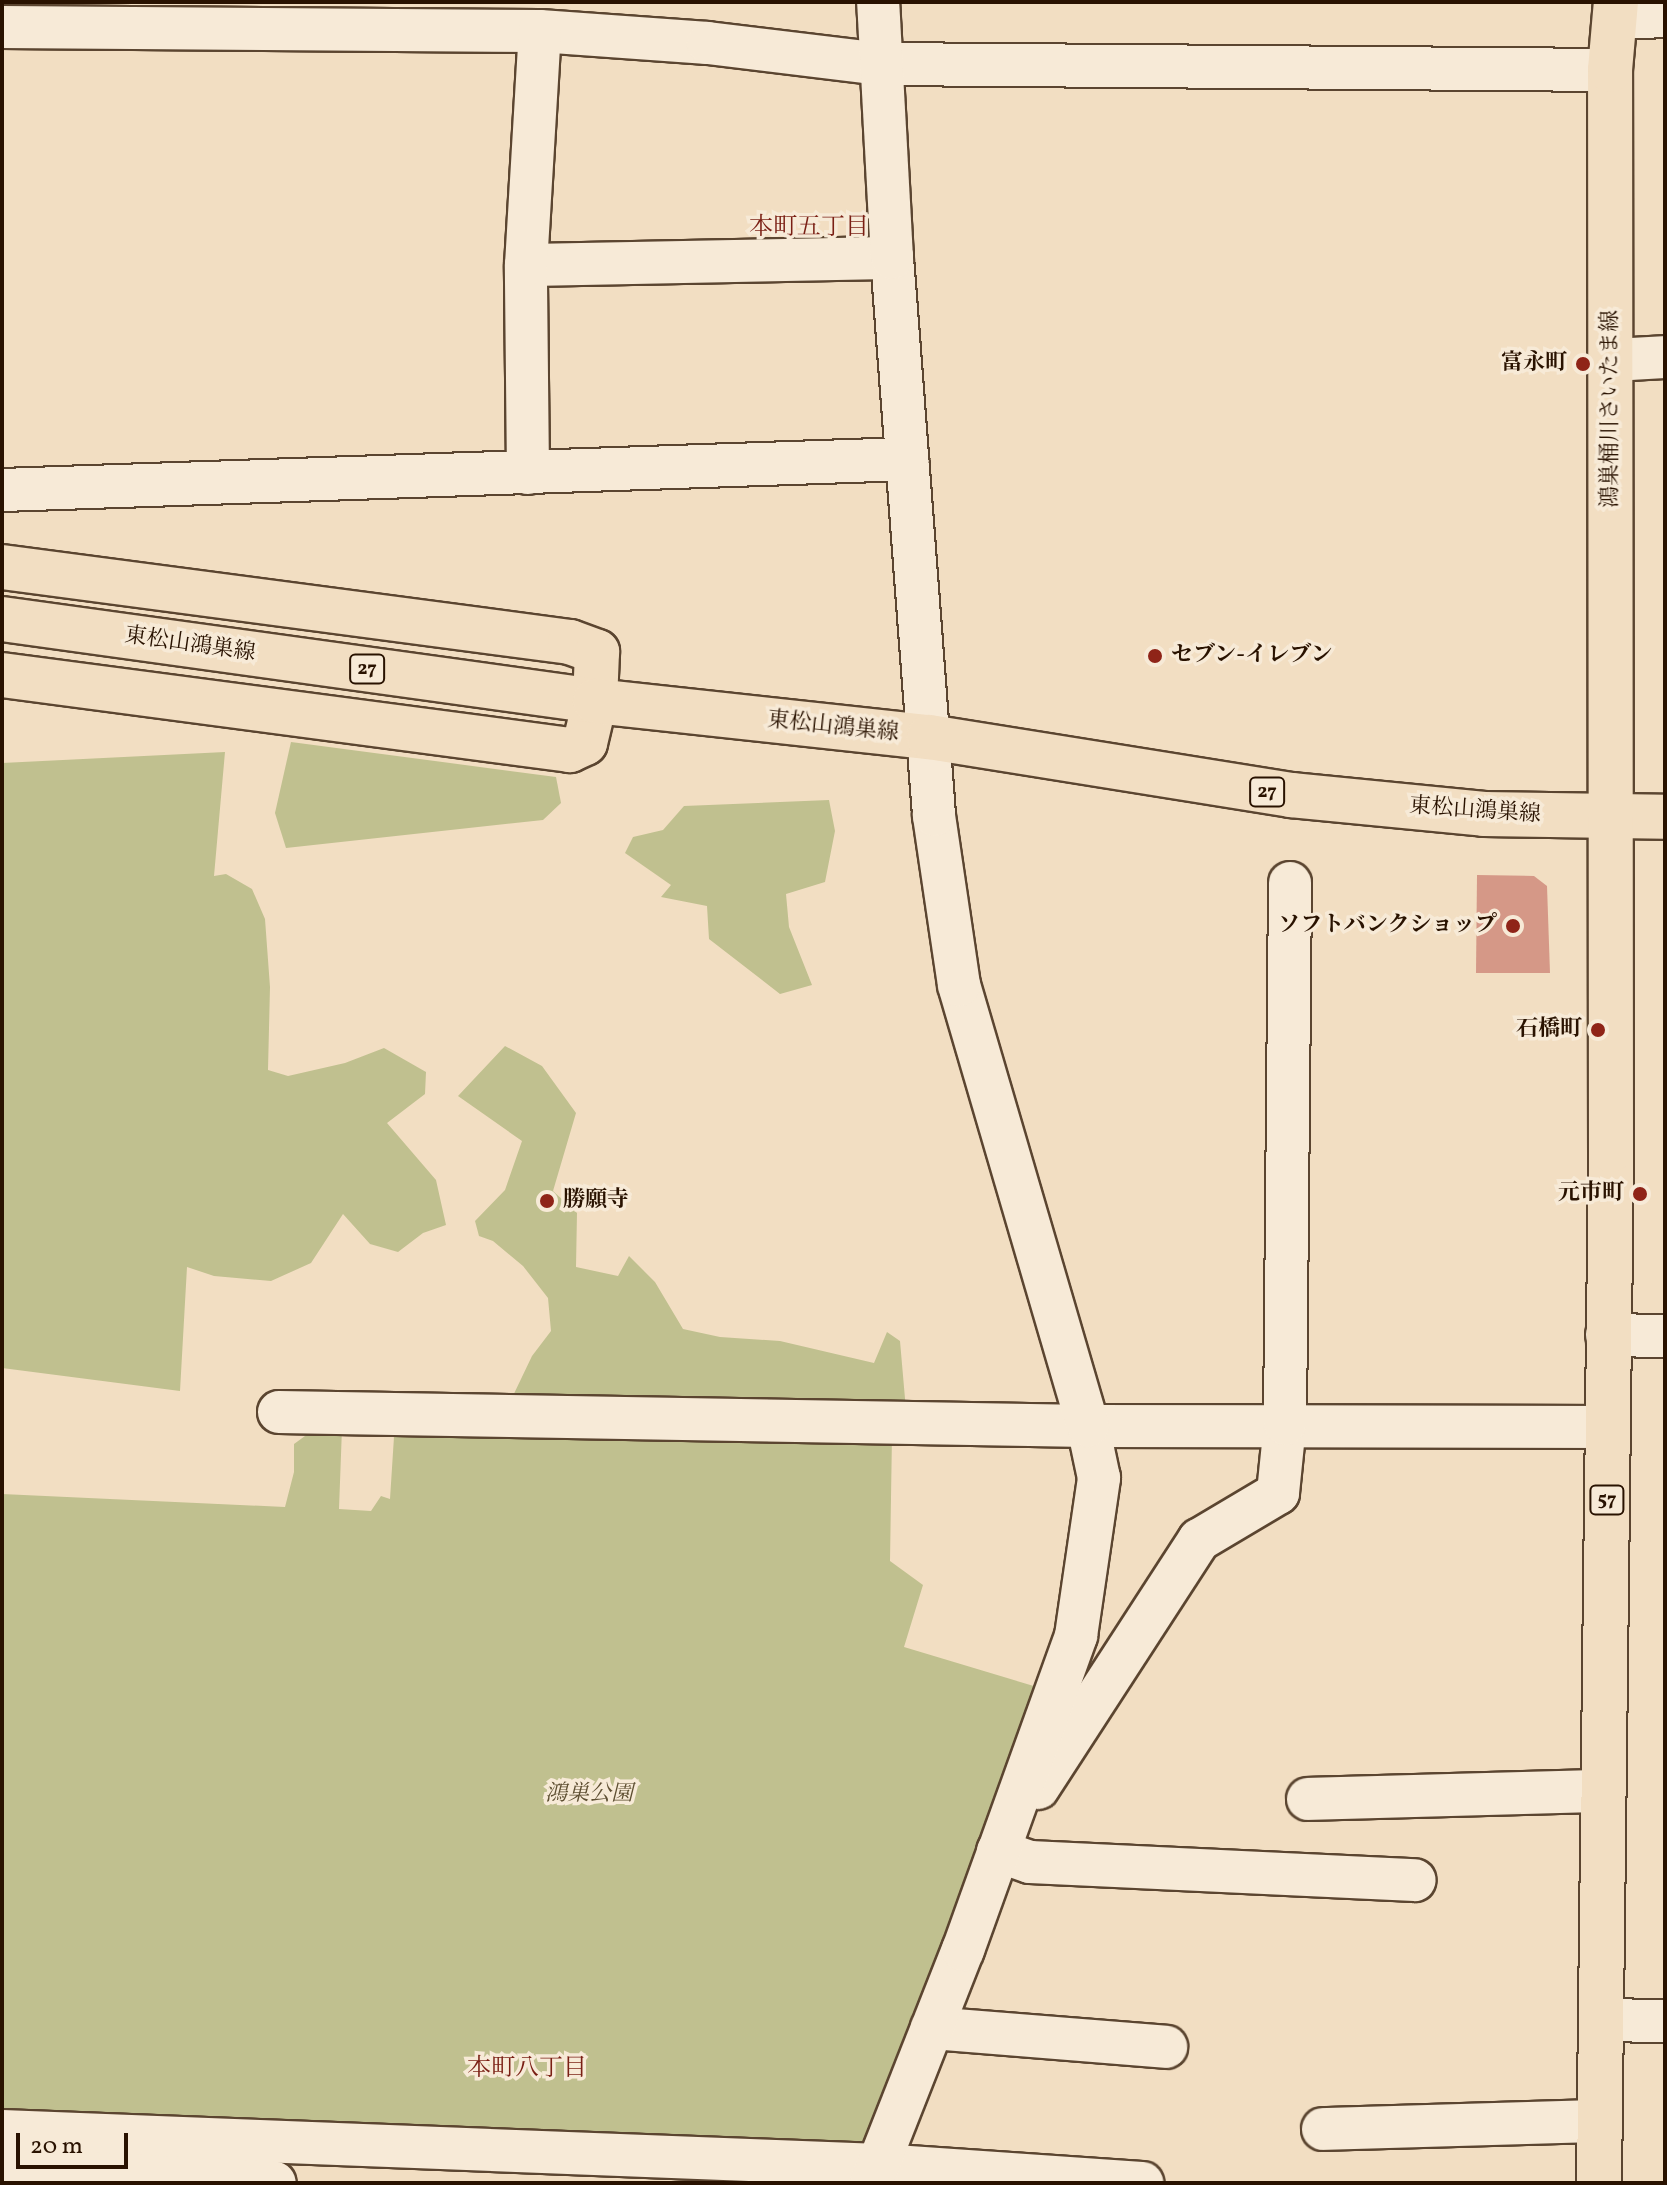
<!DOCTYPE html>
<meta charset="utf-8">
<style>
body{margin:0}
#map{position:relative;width:1667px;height:2185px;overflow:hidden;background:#f2dec2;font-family:Vollkorn,"Noto Serif JP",serif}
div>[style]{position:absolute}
.green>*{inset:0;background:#c0c08f}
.building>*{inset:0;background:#d59887}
.roads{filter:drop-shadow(2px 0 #5b4530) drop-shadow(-2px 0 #5b4530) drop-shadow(0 2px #5b4530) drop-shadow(0 -2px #5b4530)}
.minor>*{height:42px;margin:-21px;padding:0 21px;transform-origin:21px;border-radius:21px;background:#f7ead7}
.major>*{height:44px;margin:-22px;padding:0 22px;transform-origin:22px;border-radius:22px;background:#f2dec2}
.dots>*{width:22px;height:22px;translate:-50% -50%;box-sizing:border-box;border:4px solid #f7ead7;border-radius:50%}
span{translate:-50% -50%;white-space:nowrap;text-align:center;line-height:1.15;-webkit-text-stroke:7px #f7ead7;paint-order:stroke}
.shield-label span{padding:2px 6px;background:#f7ead7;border:2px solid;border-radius:6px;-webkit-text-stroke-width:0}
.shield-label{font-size:20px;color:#291200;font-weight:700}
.poi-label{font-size:22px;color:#291200;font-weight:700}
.right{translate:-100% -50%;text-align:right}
.left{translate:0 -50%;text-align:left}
.street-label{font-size:22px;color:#291200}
.park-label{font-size:22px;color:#5e4f32;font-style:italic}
.neighbourhood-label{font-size:24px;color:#7a1f14}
.frame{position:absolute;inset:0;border:4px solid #291200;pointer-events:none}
.scale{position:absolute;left:16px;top:2133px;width:112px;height:36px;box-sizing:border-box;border:4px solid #291200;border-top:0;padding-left:10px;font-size:24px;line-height:28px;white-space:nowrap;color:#291200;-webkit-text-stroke:6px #f7ead7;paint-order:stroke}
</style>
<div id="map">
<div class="green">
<i style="clip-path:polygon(291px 742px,556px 777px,561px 803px,543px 820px,286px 848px,275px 813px)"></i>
<i style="clip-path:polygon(225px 752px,214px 876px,226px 874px,252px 889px,265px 919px,270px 987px,268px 1070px,288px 1076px,345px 1063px,384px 1048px,426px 1072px,425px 1094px,387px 1123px,436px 1180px,446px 1225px,423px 1233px,398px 1252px,370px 1244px,343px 1214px,311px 1263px,271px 1281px,214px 1276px,187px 1267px,180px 1391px,2px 1368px,2px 763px)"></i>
<i style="clip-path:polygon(829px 800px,835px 831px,825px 882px,786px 894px,789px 927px,812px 985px,780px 994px,709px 939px,707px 906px,661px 897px,671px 885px,625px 853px,633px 837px,663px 830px,684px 806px)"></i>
<i style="clip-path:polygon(505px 1046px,542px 1066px,576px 1113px,553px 1191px,577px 1213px,576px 1267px,618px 1276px,629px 1256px,655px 1282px,683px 1329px,720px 1337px,780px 1341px,874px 1363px,887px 1332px,900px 1341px,906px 1410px,510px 1402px,532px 1356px,551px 1331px,548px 1298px,523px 1266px,493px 1241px,479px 1236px,475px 1221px,505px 1190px,522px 1141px,458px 1096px)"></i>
<i style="clip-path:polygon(395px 1421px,892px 1436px,890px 1561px,923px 1585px,904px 1647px,1037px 1687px,873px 2140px,825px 2151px,2px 2123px,2px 1494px,285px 1507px,294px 1472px,294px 1444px,316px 1428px,342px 1428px,339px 1509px,371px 1511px,381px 1496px,390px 1499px)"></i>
</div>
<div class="building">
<i style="clip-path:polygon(1477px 875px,1534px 876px,1547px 886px,1550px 973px,1476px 973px)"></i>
</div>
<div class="roads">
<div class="minor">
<i style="left:1616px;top:18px;width:49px;rotate:-2.3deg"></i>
<i style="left:2px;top:27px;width:538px;rotate:0.43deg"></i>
<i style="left:540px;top:31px;width:168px;rotate:4.1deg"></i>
<i style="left:708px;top:43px;width:175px;rotate:6.9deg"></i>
<i style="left:882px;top:64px;width:728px;rotate:0.47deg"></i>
<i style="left:526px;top:265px;width:366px;rotate:-1.1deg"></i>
<i style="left:1612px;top:360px;width:53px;rotate:-3.2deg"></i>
<i style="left:528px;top:473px;width:208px;rotate:-90.6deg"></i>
<i style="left:526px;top:265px;width:234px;rotate:-86.6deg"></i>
<i style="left:2px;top:490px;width:906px;rotate:-1.96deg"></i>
<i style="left:1607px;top:1335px;width:58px;rotate:1deg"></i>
<i style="left:279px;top:1412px;width:809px;rotate:0.99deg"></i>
<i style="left:1088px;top:1426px;width:521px;rotate:0.11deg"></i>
<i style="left:1038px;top:1788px;width:296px;rotate:-57deg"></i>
<i style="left:1199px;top:1540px;width:92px;rotate:-30.7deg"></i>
<i style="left:1278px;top:1493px;width:69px;rotate:-84.2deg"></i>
<i style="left:1285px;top:1424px;width:541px;rotate:-89.47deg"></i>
<i style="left:1308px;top:1799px;width:294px;rotate:-1.6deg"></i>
<i style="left:998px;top:1851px;width:34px;rotate:19deg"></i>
<i style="left:1030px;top:1862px;width:385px;rotate:2.7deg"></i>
<i style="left:1600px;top:2020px;width:65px;rotate:0.9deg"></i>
<i style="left:932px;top:2028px;width:235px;rotate:4.6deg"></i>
<i style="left:1323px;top:2129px;width:277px;rotate:-1.7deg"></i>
<i style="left:2px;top:2131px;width:878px;rotate:2.22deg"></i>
<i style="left:879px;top:2165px;width:264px;rotate:3.9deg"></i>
<i style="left:3px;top:2169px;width:272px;rotate:2.9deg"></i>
<i style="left:871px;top:2183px;width:251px;rotate:-68.5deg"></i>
<i style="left:963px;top:1950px;width:334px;rotate:-70.2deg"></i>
<i style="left:1076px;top:1636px;width:160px;rotate:-81.7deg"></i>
<i style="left:1099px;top:1478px;width:53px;rotate:-101.9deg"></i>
<i style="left:1088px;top:1426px;width:459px;rotate:-106.3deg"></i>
<i style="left:959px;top:985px;width:172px;rotate:-98.4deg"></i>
<i style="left:934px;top:815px;width:559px;rotate:-94.31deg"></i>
<i style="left:892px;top:258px;width:256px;rotate:-93.1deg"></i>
</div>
<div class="major">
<i style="left:2px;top:567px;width:573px;rotate:7.52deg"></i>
<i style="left:570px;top:642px;width:29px;rotate:20deg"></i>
<i style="left:597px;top:652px;width:49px;rotate:92.3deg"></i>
<i style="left:595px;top:701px;width:43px;rotate:103.4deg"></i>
<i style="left:585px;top:743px;width:17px;rotate:155deg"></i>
<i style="left:570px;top:750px;width:573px;rotate:-172.48deg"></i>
<i style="left:2px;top:619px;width:599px;rotate:7.87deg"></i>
<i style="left:595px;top:701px;width:336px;rotate:6.2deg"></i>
<i style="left:929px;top:737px;width:367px;rotate:9.1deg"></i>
<i style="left:1291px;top:795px;width:194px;rotate:5.6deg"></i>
<i style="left:1484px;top:814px;width:181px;rotate:0.9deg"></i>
<i style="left:1599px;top:2183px;width:1033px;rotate:-89.33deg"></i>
<i style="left:1611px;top:1150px;width:1080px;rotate:-90.05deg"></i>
<i style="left:1610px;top:70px;width:68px;rotate:-85deg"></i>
</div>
</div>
<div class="dots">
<i style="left:1583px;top:364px;background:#8f2418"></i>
<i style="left:1155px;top:656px;background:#8f2418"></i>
<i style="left:1513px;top:926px;background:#8f2418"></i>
<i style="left:1598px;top:1030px;background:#8f2418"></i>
<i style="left:1640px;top:1194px;background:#8f2418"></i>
<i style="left:547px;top:1201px;background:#8f2418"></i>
</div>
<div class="shield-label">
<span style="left:367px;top:669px">27</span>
<span style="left:1267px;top:792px">27</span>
<span style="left:1607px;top:1500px">57</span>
</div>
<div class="poi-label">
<span class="right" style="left:1567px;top:364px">富永町</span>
<span class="left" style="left:1171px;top:656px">セブン-イレブン</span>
<span class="right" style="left:1497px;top:926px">ソフトバンクショップ</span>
<span class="right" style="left:1582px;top:1030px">石橋町</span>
<span class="right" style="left:1624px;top:1194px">元市町</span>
<span class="left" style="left:563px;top:1201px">勝願寺</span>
</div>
<div class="street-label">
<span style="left:1611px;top:409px;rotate:-90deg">鴻巣桶川さいたま線</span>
<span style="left:190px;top:645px;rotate:8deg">東松山鴻巣線</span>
<span style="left:833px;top:727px;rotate:6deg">東松山鴻巣線</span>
<span style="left:1475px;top:811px;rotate:4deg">東松山鴻巣線</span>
</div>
<div class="park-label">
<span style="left:589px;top:1795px">鴻巣公園</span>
</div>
<div class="neighbourhood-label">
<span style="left:809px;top:229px">本町五丁目</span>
<span style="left:527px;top:2070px">本町八丁目</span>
</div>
<div class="frame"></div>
<div class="scale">20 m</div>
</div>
